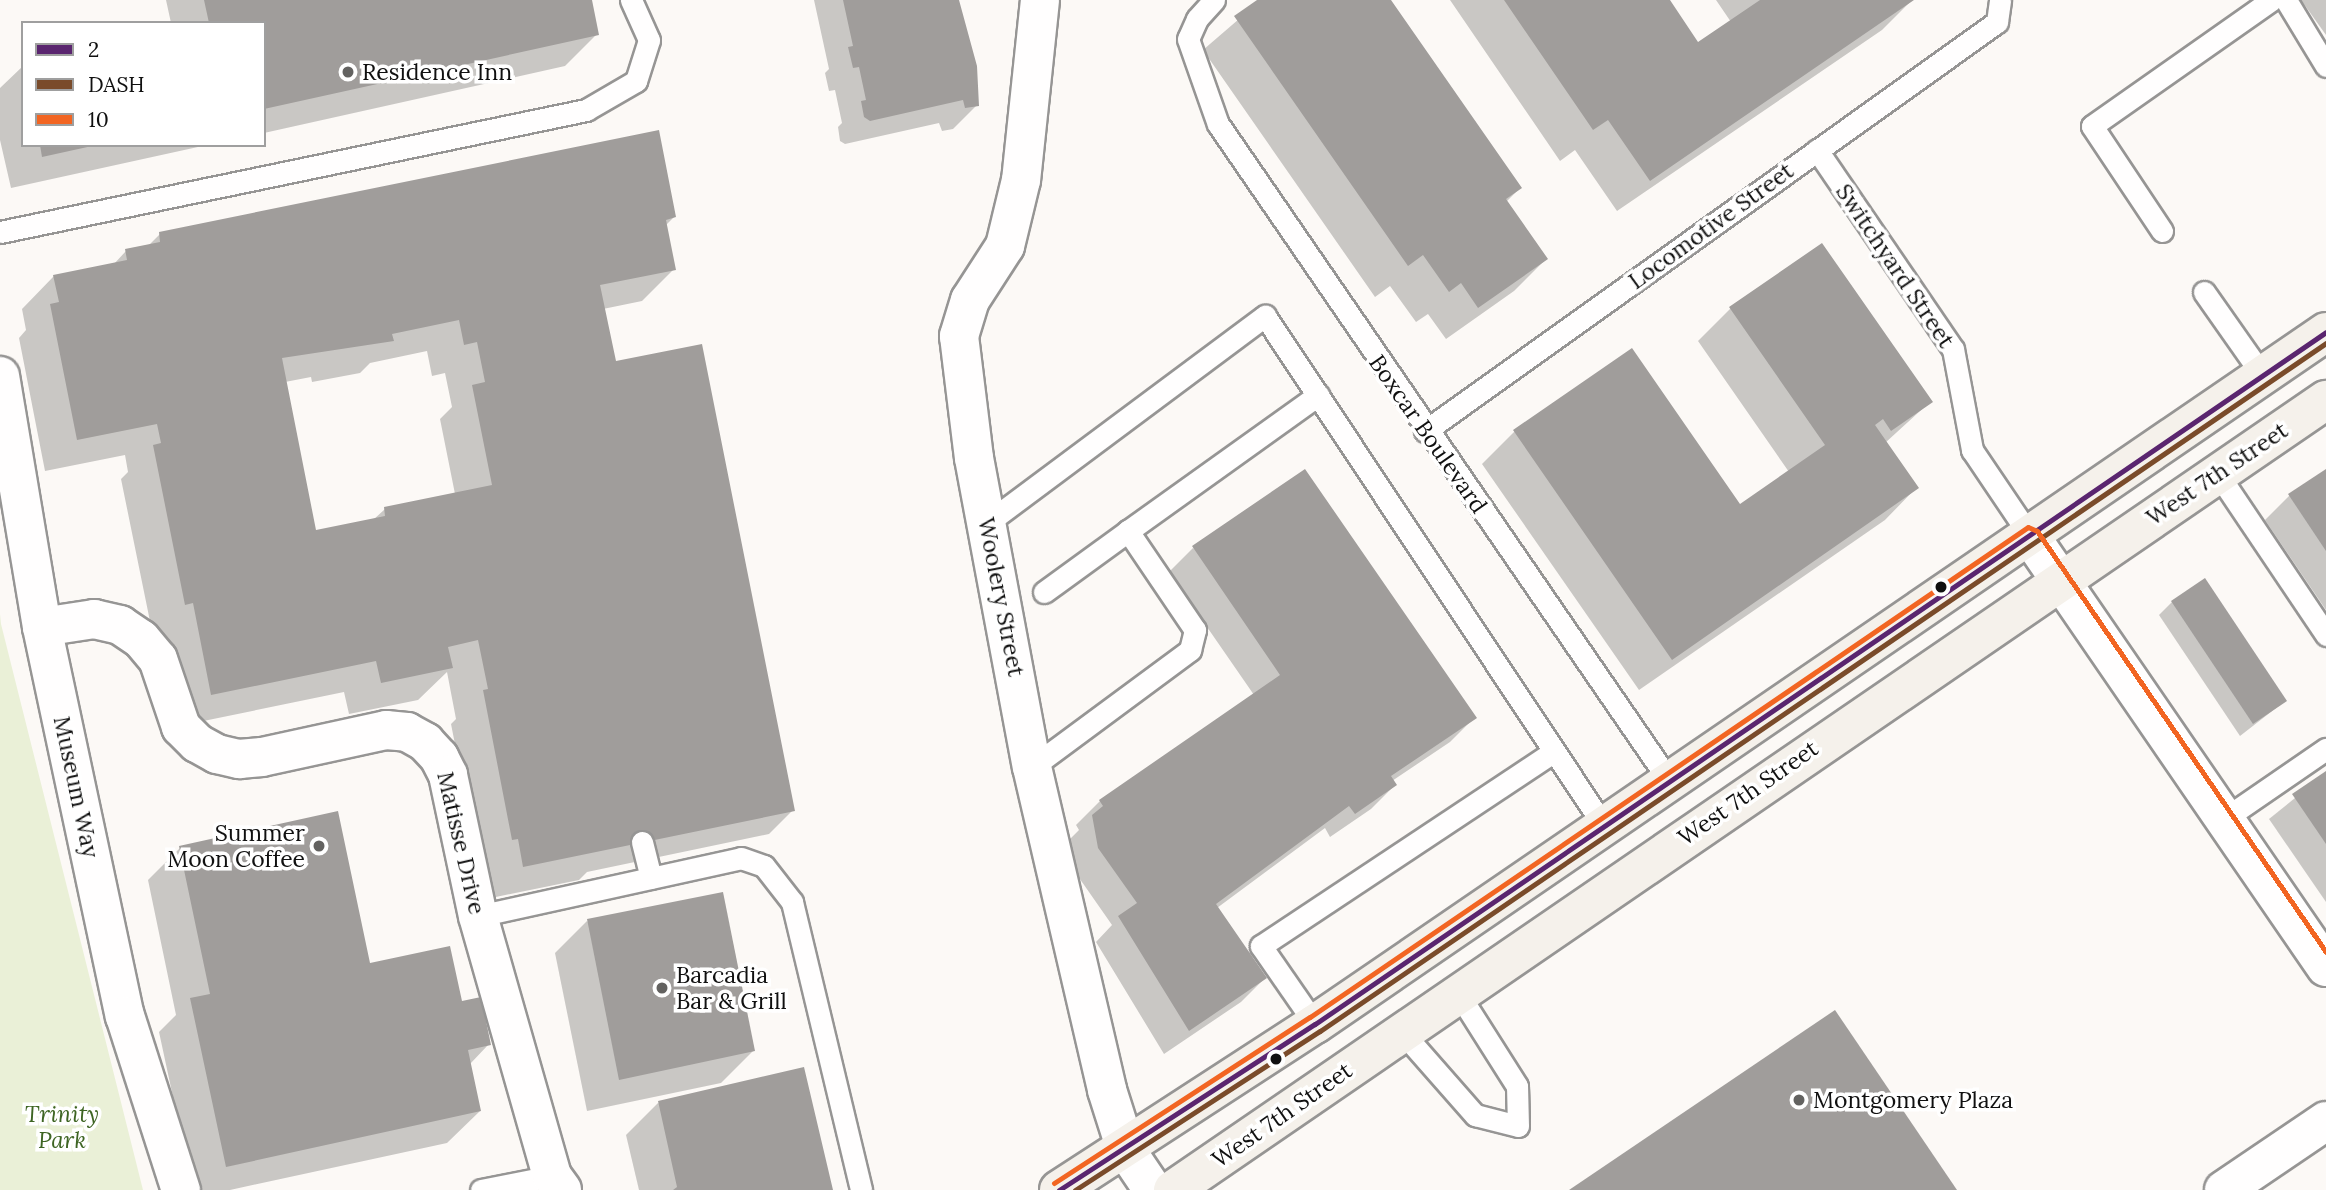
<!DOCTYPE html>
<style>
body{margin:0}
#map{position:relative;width:2326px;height:1190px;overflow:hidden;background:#fcf9f6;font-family:Lora,serif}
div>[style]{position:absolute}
.green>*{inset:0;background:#eaf0d7}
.shadow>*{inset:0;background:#0003}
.building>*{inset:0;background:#a09d9b}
.roads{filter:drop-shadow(2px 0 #969594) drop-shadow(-2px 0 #969594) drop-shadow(0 2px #969594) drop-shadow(0 -2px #969594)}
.service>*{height:21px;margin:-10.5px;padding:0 10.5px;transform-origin:10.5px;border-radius:10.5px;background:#fffefe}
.minor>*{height:38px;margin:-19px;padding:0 19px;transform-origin:19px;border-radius:19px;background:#fffefe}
.tertiary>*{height:38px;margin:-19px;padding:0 19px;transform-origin:19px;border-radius:19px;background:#fffefe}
.secondary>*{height:38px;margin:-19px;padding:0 19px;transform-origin:19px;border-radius:19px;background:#f5f1eb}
.bus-1>*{height:5px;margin:-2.5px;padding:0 2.5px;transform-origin:2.5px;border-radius:2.5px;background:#5a256f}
.bus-2>*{height:5px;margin:-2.5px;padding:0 2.5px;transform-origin:2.5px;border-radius:2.5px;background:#7a4b2a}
.bus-3>*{height:5px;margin:-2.5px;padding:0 2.5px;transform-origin:2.5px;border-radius:2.5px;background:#f26522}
.dots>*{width:19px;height:19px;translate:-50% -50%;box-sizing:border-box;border:4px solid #fff;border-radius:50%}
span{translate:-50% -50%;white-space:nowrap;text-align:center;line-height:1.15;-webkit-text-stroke:7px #fff;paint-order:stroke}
.poi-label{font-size:23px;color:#101010}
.left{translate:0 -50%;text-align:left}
.right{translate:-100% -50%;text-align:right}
.street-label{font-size:23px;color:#101010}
.park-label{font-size:23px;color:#3e6523;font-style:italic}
.legend{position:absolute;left:21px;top:21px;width:245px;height:126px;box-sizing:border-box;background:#fff;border:2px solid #9f9f9f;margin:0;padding:9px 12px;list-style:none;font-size:21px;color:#101010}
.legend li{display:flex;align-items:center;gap:14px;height:35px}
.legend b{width:35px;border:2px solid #9f9f9f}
</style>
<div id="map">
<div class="green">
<i style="clip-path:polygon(0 614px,1px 624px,143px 1190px,0 1190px)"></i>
</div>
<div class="shadow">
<i style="clip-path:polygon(166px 0,590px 0,597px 34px,565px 66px,264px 133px,264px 23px,171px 23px)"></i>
<i style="clip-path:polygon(814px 0,958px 0,977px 105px,953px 129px,942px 131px,939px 123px,845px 144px,840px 141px,838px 127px,842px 123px,835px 90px,829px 91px,825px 73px,829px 69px)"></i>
<i style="clip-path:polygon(1261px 0,1389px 0,1520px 188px,1506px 202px,1546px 259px,1514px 291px,1446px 339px,1428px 314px,1416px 322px,1390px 286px,1375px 297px,1203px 50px)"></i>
<i style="clip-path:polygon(1450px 0,1668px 0,1698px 44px,1731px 22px,1716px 0,1912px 0,1882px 30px,1617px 211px,1575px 150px,1560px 161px)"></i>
<i style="clip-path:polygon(2301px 0,2326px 0,2326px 35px)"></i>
<i style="clip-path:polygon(23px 66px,23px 145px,207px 145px,11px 188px,0 140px,0 88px)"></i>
<i style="clip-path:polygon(evenodd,674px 217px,665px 226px,674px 269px,642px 301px,603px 309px,614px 363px,793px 810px,769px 834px,587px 872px,579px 880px,491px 898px,480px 871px,451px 724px,456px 719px,447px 672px,418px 700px,349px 714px,344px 692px,179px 726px,153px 636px,121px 479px,128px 472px,125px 455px,45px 471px,19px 338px,26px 330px,22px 309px,54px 276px,113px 265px,126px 251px,147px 247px,160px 234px,674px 217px,427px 351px,432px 376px,445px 373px,452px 407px,440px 419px,455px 494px,385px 509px,373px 520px,315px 532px,285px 382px,311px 377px,312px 382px,360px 373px,370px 363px,427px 351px)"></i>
<i style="clip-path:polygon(1822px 245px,1931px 401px,1885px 443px,1917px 487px,1885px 520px,1639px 690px,1482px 464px,1514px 432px,1631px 350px,1740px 506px,1789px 472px,1698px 341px,1730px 309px)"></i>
<i style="clip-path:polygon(2326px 471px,2326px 610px,2265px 520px,2289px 496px)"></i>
<i style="clip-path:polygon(1193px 548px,1474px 718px,1450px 742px,1392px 781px,1395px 785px,1371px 809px,1330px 837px,1325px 828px,1217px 908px,1265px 978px,1241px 1002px,1164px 1054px,1096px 942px,1112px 925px,1075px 872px,1069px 840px,1079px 830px,1076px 825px,1100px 801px,1254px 695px,1169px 572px)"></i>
<i style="clip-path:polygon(2172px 602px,2285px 701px,2240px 736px,2159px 615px)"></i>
<i style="clip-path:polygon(2326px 773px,2326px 902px,2269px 819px)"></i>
<i style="clip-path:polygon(180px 848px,489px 1044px,470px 1064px,480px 1111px,447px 1143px,230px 1190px,193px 1190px,159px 1032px,176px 1015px,148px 880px)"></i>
<i style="clip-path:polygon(587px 921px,753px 1051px,721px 1083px,587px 1111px,555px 953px)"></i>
<i style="clip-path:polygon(658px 1103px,831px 1190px,639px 1190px,626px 1135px)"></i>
</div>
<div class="building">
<i style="clip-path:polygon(204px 0,592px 0,599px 35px,264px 109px,264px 23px,209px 23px)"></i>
<i style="clip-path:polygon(843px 0,959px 0,977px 66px,979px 106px,965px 108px,963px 100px,870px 121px,864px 117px,861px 101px,866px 100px,859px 67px,853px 68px,848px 47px,853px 46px)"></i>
<i style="clip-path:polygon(1257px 0,1391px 0,1522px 188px,1506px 199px,1548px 259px,1478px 308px,1461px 283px,1449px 292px,1423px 255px,1408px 266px,1234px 16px)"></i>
<i style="clip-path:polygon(1504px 0,1670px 0,1698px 42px,1760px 0,1914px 0,1650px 181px,1608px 120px,1593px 130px)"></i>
<i style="clip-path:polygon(evenodd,659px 130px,676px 217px,666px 220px,676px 270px,600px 285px,616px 361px,702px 344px,795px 811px,523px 867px,518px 839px,512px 840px,483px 690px,488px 689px,478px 640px,448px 647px,453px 668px,381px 683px,376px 661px,211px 695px,193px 603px,185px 605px,153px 445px,161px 443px,157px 424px,77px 440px,50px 304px,59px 302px,53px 275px,127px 260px,125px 249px,160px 242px,159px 232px,659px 130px,459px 320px,464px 345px,477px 342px,485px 382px,472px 385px,492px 485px,384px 507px,385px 516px,316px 530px,282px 358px,394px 341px,392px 334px,459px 320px)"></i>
<i style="clip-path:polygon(40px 145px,92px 145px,92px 146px,42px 157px)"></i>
<i style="clip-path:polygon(1822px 243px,1933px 402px,1891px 431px,1883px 419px,1875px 425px,1919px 488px,1672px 660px,1513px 430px,1632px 348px,1740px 504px,1825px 445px,1729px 307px)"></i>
<i style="clip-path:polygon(1305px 469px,1477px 718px,1391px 776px,1397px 785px,1355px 814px,1349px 806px,1216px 904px,1267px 978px,1189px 1031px,1118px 916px,1137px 903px,1098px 848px,1092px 815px,1103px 806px,1099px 800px,1280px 675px,1192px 546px)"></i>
<i style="clip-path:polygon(2326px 469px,2326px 551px,2288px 494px)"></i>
<i style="clip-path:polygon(2205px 578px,2287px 701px,2253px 724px,2171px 601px)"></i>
<i style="clip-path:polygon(2326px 771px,2326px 844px,2292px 794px)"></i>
<i style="clip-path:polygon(338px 811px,370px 963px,450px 946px,462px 1001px,481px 997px,491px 1045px,468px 1050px,481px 1111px,226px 1167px,190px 998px,210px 994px,179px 846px)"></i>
<i style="clip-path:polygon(723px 892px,755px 1051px,619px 1080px,587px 919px)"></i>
<i style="clip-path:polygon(1835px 1010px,1957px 1190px,1569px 1190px)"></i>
<i style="clip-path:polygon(804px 1067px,833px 1190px,673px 1190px,677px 1187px,658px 1101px)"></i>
</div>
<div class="roads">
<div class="service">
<i style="left:1214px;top:0;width:25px;rotate:132deg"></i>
<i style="left:1197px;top:19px;width:22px;rotate:114deg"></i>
<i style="left:1188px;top:39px;width:90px;rotate:70.6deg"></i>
<i style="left:1218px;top:124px;width:798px;rotate:55.51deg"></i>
<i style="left:2286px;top:0;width:77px;rotate:58.8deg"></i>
<i style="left:1817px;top:150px;width:241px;rotate:55.7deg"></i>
<i style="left:1953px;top:349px;width:103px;rotate:79.3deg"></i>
<i style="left:1972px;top:450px;width:104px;rotate:56deg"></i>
<i style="left:2162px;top:231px;width:126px;rotate:-123.7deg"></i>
<i style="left:2092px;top:126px;width:219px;rotate:-35.1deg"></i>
<i style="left:0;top:232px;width:599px;rotate:-11.76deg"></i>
<i style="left:586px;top:110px;width:58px;rotate:-30.1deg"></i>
<i style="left:636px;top:81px;width:43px;rotate:-72.4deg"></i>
<i style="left:649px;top:40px;width:44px;rotate:-114.2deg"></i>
<i style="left:2204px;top:292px;width:103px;rotate:54.9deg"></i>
<i style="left:1425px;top:431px;width:703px;rotate:-35.57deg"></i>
<i style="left:1997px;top:22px;width:22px;rotate:-82deg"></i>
<i style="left:2218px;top:474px;width:194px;rotate:56.1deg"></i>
<i style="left:987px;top:523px;width:347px;rotate:-36.7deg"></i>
<i style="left:1265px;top:316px;width:612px;rotate:56.39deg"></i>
<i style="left:1044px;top:592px;width:104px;rotate:-36deg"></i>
<i style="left:1032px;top:767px;width:197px;rotate:-36.5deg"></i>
<i style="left:1190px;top:650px;width:21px;rotate:-76deg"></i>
<i style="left:1195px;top:630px;width:120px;rotate:-124.1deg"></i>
<i style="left:1128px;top:531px;width:234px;rotate:-35.6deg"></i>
<i style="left:2224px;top:819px;width:124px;rotate:-34.5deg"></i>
<i style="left:642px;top:842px;width:37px;rotate:76deg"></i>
<i style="left:478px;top:916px;width:269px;rotate:-12.4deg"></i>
<i style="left:741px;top:858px;width:24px;rotate:19deg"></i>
<i style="left:764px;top:866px;width:46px;rotate:52.1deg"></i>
<i style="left:792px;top:902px;width:296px;rotate:76.5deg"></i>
<i style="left:1315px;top:1024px;width:95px;rotate:-124.7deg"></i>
<i style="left:1261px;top:946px;width:351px;rotate:-33.6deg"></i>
<i style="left:1402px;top:1032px;width:111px;rotate:48.7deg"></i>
<i style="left:1475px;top:1115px;width:44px;rotate:14.3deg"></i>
<i style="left:1518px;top:1126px;width:40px;rotate:-91.4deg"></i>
<i style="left:1517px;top:1086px;width:110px;rotate:-122.4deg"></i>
<i style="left:481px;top:1190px;width:72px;rotate:-11.2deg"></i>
</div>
<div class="minor">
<i style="left:1040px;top:0;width:181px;rotate:96deg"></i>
<i style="left:1021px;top:180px;width:68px;rotate:103.6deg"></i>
<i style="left:1005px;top:246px;width:64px;rotate:122.9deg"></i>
<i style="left:970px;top:300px;width:38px;rotate:107deg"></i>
<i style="left:959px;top:336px;width:123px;rotate:83deg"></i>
<i style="left:974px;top:458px;width:314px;rotate:79.4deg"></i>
<i style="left:1032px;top:767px;width:332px;rotate:76.9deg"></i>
<i style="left:1107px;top:1090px;width:63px;rotate:72.4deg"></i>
<i style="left:1126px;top:1150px;width:48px;rotate:56deg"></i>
<i style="left:0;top:376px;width:254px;rotate:80.5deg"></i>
<i style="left:42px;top:627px;width:398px;rotate:78deg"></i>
<i style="left:125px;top:1016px;width:183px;rotate:72.2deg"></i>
<i style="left:42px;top:627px;width:53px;rotate:-8.7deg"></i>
<i style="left:94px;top:619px;width:27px;rotate:13deg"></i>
<i style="left:120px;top:625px;width:25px;rotate:34deg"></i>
<i style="left:141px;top:639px;width:26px;rotate:50deg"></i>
<i style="left:158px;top:659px;width:72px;rotate:71.3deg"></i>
<i style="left:181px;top:727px;width:23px;rotate:45deg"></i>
<i style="left:197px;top:743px;width:23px;rotate:29deg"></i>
<i style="left:217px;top:754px;width:23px;rotate:13deg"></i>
<i style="left:239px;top:759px;width:23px;rotate:-5deg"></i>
<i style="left:262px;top:757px;width:127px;rotate:-12.3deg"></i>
<i style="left:386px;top:730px;width:21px;rotate:5deg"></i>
<i style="left:407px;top:732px;width:21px;rotate:29deg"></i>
<i style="left:425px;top:742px;width:21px;rotate:47deg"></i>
<i style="left:439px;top:757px;width:20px;rotate:63deg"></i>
<i style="left:448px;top:775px;width:144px;rotate:78deg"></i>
<i style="left:478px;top:916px;width:270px;rotate:74.1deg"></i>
<i style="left:552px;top:1176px;width:17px;rotate:54deg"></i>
<i style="left:2224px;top:1190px;width:123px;rotate:-34.1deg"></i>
</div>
<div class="tertiary">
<i style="left:2030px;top:536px;width:523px;rotate:55.52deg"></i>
</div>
<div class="secondary">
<i style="left:1059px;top:1190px;width:305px;rotate:-33deg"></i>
<i style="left:1315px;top:1024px;width:1225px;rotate:-34.39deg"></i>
<i style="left:1173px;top:1190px;width:1398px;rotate:-34.42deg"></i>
</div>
</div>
<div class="bus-1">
<i style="left:1059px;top:1190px;width:305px;rotate:-33deg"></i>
<i style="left:1315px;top:1024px;width:1225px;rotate:-34.39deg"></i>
</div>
<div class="bus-2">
<i style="left:1075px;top:1190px;width:292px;rotate:-33deg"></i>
<i style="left:1320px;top:1031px;width:1219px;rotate:-34.37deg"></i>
</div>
<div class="bus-3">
<i style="left:1054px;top:1183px;width:305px;rotate:-33deg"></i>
<i style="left:1310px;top:1017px;width:869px;rotate:-34.31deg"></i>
<i style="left:2028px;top:527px;width:10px;rotate:24deg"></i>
<i style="left:2037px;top:531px;width:511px;rotate:55.53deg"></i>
</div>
<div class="dots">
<i style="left:348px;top:72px;background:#636260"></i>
<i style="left:1941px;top:587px;background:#101010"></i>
<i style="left:319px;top:846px;background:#636260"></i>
<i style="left:662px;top:988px;background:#636260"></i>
<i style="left:1276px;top:1059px;background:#101010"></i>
<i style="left:1799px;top:1100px;background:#636260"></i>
</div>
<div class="poi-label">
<span class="left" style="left:362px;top:72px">Residence Inn</span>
<span class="right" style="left:305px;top:846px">Summer<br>Moon Coffee</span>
<span class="left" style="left:676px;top:988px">Barcadia<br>Bar &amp; Grill</span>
<span class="left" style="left:1813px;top:1100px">Montgomery Plaza</span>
</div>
<div class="street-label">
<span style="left:1711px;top:226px;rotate:-36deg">Locomotive Street</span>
<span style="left:1895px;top:266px;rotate:56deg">Switchyard Street</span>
<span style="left:1428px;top:434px;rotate:55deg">Boxcar Boulevard</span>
<span style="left:2217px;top:474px;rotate:-34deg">West 7th Street</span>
<span style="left:1001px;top:597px;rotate:79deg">Woolery Street</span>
<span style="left:76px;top:787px;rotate:78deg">Museum Way</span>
<span style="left:1748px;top:793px;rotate:-35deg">West 7th Street</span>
<span style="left:461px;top:843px;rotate:77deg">Matisse Drive</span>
<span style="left:1282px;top:1115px;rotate:-35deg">West 7th Street</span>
</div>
<div class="park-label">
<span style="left:62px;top:1127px">Trinity<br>Park</span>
</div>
<ul class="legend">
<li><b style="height:9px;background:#5a256f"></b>2</li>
<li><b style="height:9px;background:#7a4b2a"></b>DASH</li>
<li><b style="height:9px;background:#f26522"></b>10</li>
</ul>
</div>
